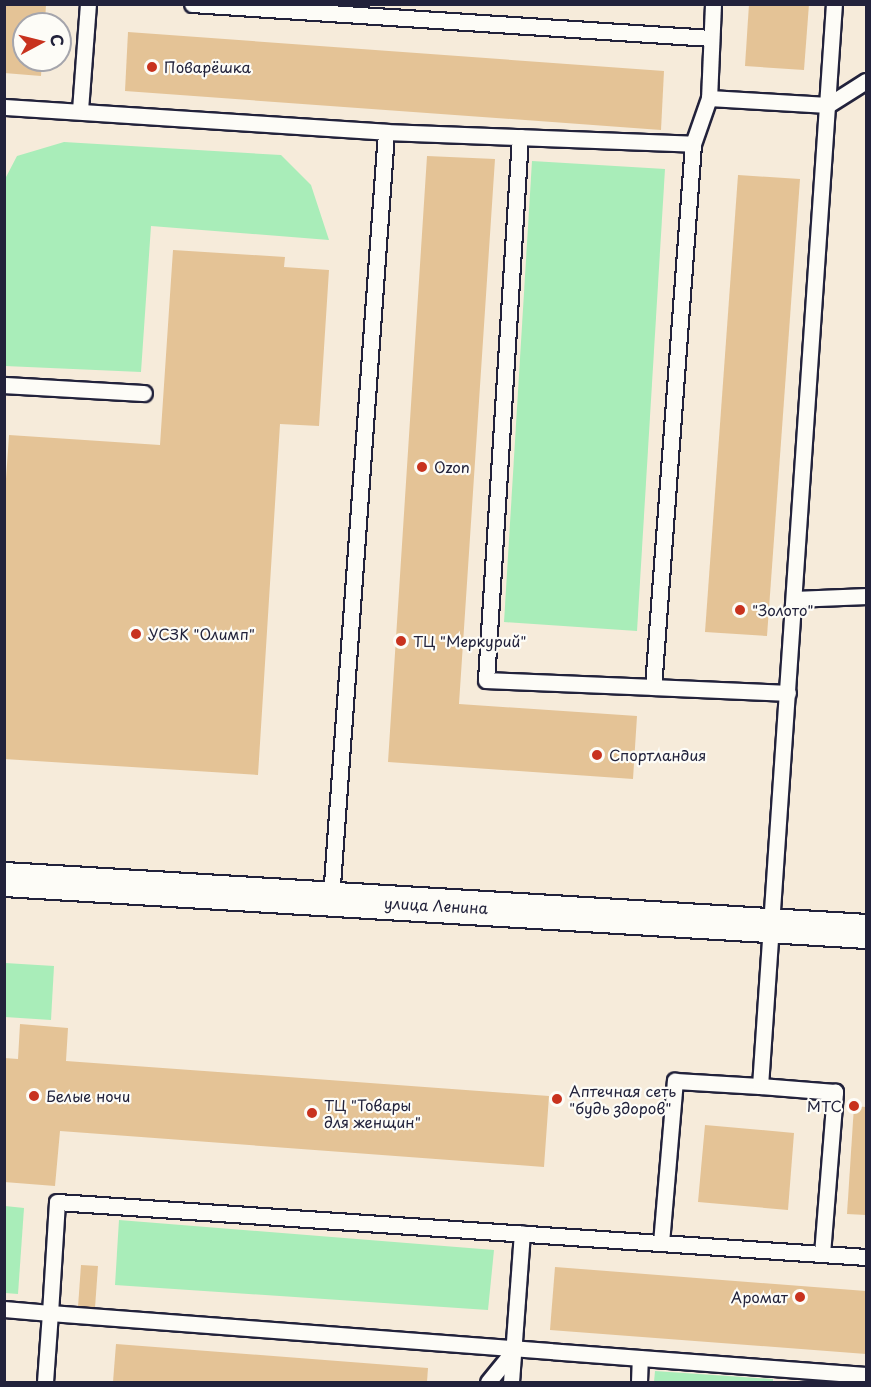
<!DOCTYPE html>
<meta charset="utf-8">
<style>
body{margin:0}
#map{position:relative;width:871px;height:1387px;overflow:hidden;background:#f6ebda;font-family:"Playpen Sans",sans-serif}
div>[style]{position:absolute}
.green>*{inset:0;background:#a9edb9}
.building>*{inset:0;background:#e4c396}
.roads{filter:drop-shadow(2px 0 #22223b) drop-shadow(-2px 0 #22223b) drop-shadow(0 2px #22223b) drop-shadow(0 -2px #22223b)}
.lane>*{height:15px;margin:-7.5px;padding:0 7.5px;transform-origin:7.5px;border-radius:7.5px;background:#fdfcf7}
.secondary>*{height:33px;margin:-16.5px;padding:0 16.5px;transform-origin:16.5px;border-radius:16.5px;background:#fdfcf7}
.dots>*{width:16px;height:16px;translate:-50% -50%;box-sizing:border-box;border:3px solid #fdfcf7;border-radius:50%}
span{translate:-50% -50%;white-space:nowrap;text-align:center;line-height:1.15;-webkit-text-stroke:4.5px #fdfcf7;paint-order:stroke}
.poi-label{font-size:15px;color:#22223b}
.left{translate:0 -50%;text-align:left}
.right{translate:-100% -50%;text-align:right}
.street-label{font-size:15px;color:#22223b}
.frame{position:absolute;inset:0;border:6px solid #22223b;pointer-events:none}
.north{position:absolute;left:12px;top:12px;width:60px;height:60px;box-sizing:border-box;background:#fdfcf7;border:2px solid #a5a5ac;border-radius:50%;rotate:83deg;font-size:16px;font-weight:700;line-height:24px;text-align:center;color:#22223b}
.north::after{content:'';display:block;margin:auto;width:21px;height:27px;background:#c8321e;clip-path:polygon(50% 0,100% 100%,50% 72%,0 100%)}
</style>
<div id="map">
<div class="green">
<i style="clip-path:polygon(64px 142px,281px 155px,311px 185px,329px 240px,151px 226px,141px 372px,5px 366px,5px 179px,17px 156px)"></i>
<i style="clip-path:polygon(532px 161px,665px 169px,637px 631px,504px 622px)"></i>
<i style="clip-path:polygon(5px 963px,54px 966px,51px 1020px,5px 1017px)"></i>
<i style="clip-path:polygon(5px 1206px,24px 1208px,18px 1294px,5px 1293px)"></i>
<i style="clip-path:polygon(119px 1220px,494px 1250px,488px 1310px,115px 1285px)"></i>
<i style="clip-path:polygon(655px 1371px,773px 1379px,773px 1382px,654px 1382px)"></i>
</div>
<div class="building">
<i style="clip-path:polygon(4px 4px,46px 4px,45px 24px,24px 24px,24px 60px,42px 60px,41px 76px,4px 73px)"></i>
<i style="clip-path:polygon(749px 4px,809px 4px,804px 70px,745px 66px)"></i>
<i style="clip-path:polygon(128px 32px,664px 71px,661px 130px,125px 91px)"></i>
<i style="clip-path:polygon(427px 156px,495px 159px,459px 704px,637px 716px,633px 779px,388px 762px)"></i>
<i style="clip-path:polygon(738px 175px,800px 179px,767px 636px,705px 632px)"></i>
<i style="clip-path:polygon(173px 250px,285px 257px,284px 267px,329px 270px,319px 426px,280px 424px,258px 775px,4px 759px,4px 508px,9px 435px,160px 445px)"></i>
<i style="clip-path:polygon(20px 1024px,68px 1028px,66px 1061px,549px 1096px,544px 1167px,60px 1131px,55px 1186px,4px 1182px,4px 1058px,18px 1059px)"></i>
<i style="clip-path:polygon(854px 1106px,866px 1107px,866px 1215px,847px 1214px)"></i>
<i style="clip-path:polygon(705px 1125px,794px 1133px,788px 1210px,698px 1202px)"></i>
<i style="clip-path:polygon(81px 1265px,98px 1266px,95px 1308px,78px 1307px)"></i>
<i style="clip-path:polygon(555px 1267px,866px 1291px,866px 1354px,550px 1330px)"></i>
<i style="clip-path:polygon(116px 1344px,428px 1368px,427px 1382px,113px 1382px)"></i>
</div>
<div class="roads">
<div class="lane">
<i style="left:192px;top:4px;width:520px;rotate:3.75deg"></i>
<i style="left:713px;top:4px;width:94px;rotate:92.4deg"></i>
<i style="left:709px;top:98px;width:119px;rotate:3.4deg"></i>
<i style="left:828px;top:105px;width:45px;rotate:-32.3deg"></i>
<i style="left:4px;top:107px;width:383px;rotate:3.7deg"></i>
<i style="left:386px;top:132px;width:307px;rotate:2.2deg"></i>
<i style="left:693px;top:144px;width:49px;rotate:-70.8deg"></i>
<i style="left:80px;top:110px;width:106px;rotate:-85.7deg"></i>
<i style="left:520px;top:137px;width:544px;rotate:93.58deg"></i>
<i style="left:486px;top:680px;width:167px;rotate:2.4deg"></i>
<i style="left:693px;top:144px;width:544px;rotate:94.21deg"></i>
<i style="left:653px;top:687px;width:135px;rotate:2.5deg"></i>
<i style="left:4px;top:385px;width:140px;rotate:3.3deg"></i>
<i style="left:795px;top:599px;width:71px;rotate:-2.4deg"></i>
<i style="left:331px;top:898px;width:768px;rotate:-85.89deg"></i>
<i style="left:661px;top:1243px;width:163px;rotate:-85.1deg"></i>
<i style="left:675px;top:1081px;width:85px;rotate:3.4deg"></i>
<i style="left:822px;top:1254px;width:163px;rotate:-85.4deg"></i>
<i style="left:835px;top:1092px;width:75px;rotate:-175.4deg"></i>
<i style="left:760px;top:1086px;width:1085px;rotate:-86.09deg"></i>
<i style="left:4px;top:1309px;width:46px;rotate:5deg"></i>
<i style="left:50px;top:1313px;width:111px;rotate:-86.4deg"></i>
<i style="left:57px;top:1202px;width:811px;rotate:3.89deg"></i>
<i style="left:45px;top:1382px;width:69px;rotate:-85.9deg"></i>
<i style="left:50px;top:1313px;width:818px;rotate:4.35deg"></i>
<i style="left:488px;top:1382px;width:41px;rotate:-50.9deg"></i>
<i style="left:511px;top:1382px;width:149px;rotate:-85.8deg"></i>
<i style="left:639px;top:1382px;width:24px;rotate:-88deg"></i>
</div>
<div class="secondary">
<i style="left:4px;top:879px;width:864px;rotate:3.45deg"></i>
</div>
</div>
<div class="dots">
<i style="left:152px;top:67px;background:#c8321e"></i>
<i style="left:422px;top:467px;background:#c8321e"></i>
<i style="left:740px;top:610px;background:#c8321e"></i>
<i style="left:136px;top:634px;background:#c8321e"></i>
<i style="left:401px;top:641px;background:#c8321e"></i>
<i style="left:597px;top:755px;background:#c8321e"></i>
<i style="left:34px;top:1096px;background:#c8321e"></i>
<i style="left:557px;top:1099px;background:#c8321e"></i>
<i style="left:854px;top:1106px;background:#c8321e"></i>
<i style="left:312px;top:1113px;background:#c8321e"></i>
<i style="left:800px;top:1297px;background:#c8321e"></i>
</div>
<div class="poi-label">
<span class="left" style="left:164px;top:67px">Поварёшка</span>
<span class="left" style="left:434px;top:467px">Ozon</span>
<span class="left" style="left:752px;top:610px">"Золото"</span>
<span class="left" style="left:148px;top:634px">УСЗК "Олимп"</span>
<span class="left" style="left:413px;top:641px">ТЦ "Меркурий"</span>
<span class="left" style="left:609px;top:755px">Спортландия</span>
<span class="left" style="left:569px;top:1099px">Аптечная сеть<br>"будь здоров"</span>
<span class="left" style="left:46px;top:1096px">Белые ночи</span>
<span class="left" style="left:324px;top:1113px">ТЦ "Товары<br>для женщин"</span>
<span class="right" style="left:842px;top:1106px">МТС</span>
<span class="right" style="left:788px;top:1297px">Аромат</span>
</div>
<div class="street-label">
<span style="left:436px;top:905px;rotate:3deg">улица Ленина</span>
</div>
<div class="frame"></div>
<div class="north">С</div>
</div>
